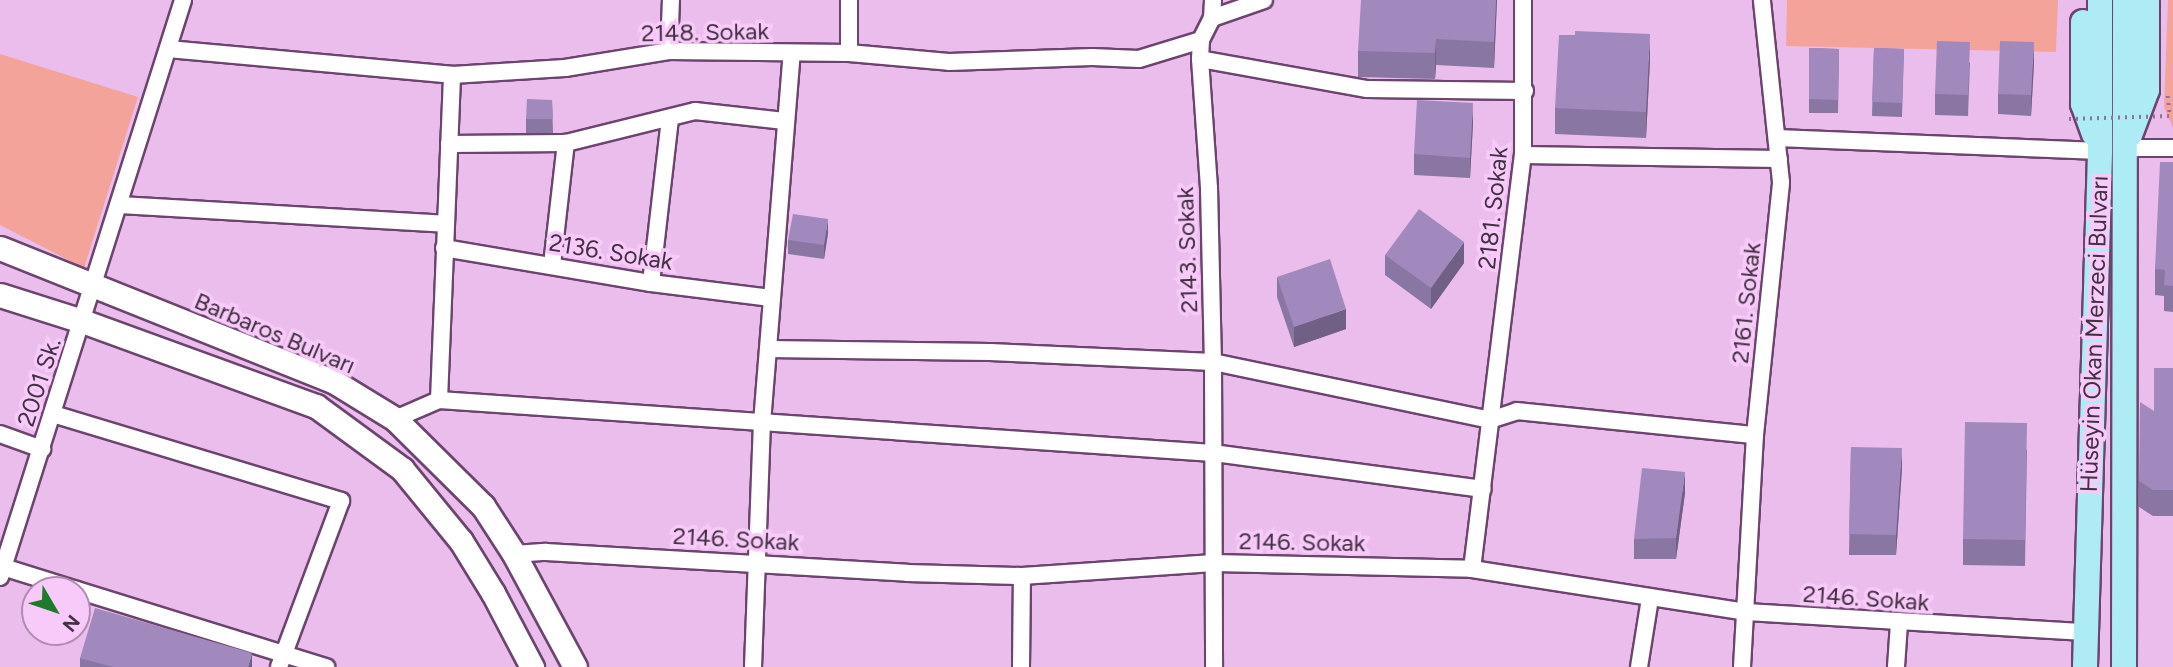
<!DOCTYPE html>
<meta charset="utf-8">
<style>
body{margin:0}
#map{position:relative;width:2173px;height:667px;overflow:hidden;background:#ebbdec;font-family:Figtree,sans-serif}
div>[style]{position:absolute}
.green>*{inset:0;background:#f4a39b}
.path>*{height:3.5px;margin-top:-1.75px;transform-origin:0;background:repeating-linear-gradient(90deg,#927393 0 2px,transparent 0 7px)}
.roads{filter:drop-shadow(2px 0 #6c456e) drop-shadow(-2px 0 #6c456e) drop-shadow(0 2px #6c456e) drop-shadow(0 -2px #6c456e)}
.street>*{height:16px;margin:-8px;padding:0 8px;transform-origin:8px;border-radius:8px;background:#fff}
.secondary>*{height:23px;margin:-11.5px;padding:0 11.5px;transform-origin:11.5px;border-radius:11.5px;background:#fff}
.primary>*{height:24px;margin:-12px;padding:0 12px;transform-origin:12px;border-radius:12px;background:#adecf4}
.path-bridge>*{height:3.5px;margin-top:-1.75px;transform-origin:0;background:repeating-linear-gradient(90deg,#927393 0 2px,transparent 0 7px)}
.wall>*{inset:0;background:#8a76a3}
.shaded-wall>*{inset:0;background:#716085}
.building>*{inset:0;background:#a189be}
span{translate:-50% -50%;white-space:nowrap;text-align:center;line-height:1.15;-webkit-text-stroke:7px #f8caf9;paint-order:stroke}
.street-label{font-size:24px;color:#423043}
.north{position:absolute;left:21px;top:576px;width:70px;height:70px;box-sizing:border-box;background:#f8caf9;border:2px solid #af8cb0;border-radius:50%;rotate:129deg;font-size:19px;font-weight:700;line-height:28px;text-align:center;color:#423043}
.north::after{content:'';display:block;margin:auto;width:24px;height:32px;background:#1e7b2c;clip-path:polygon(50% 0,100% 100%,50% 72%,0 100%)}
</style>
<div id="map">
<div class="green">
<i style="clip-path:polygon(1787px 0,2058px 0,2056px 52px,1786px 46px)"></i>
<i style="clip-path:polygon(2168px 0,2173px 0,2173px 128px,2164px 107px)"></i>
<i style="clip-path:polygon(0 54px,138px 97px,84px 268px,0 225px)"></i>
</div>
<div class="path">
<i style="left:2168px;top:96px;width:20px;rotate:84deg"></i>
</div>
<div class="roads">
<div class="street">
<i style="left:1213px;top:0;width:18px;rotate:93deg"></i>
<i style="left:1212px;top:18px;width:25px;rotate:117deg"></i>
<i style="left:1201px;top:40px;width:19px;rotate:93deg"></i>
<i style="left:1200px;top:59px;width:129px;rotate:86deg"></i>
<i style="left:1209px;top:188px;width:174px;rotate:88.7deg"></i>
<i style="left:1213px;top:362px;width:305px;rotate:89.8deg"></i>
<i style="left:1212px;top:18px;width:55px;rotate:-19.1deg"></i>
<i style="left:168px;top:49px;width:285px;rotate:5.2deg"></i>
<i style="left:452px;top:75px;width:113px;rotate:-3.5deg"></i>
<i style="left:565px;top:68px;width:105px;rotate:-9.3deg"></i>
<i style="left:669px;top:51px;width:180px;rotate:0.6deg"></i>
<i style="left:849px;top:53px;width:100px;rotate:5.1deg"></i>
<i style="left:949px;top:62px;width:143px;rotate:-2deg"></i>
<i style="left:1092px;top:57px;width:47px;rotate:2.4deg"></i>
<i style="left:1139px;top:59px;width:65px;rotate:-17deg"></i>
<i style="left:669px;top:51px;width:51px;rotate:-87.8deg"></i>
<i style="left:849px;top:53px;width:53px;rotate:-90deg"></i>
<i style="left:1200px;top:59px;width:170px;rotate:10.2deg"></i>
<i style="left:1367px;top:89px;width:158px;rotate:0.7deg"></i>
<i style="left:1777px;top:138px;width:323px;rotate:2.3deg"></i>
<i style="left:449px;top:144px;width:117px;rotate:-0.5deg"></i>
<i style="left:566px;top:143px;width:133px;rotate:-13.9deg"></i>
<i style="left:695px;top:111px;width:90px;rotate:6.4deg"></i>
<i style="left:2125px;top:148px;width:48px"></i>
<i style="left:1523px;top:155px;width:256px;rotate:0.9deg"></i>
<i style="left:119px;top:205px;width:327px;rotate:3.3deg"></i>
<i style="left:444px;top:248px;width:210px;rotate:9.6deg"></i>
<i style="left:651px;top:283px;width:121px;rotate:7.1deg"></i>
<i style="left:552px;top:265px;width:123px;rotate:-83.5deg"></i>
<i style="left:651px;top:283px;width:166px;rotate:-83.4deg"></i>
<i style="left:768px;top:349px;width:222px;rotate:0.8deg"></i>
<i style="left:990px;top:352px;width:223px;rotate:2.6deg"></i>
<i style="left:1213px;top:362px;width:283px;rotate:11.8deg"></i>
<i style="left:1490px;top:420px;width:28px;rotate:-18deg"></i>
<i style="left:1517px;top:411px;width:239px;rotate:5.8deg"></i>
<i style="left:439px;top:400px;width:776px;rotate:3.92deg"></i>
<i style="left:1213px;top:453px;width:272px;rotate:7.6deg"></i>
<i style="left:53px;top:414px;width:301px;rotate:16.8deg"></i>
<i style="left:341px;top:501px;width:177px;rotate:110.5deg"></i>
<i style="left:395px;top:419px;width:48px;rotate:-23.4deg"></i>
<i style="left:439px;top:400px;width:325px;rotate:-87.7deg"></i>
<i style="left:0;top:434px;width:45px;rotate:19.7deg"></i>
<i style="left:514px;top:554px;width:32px;rotate:-4deg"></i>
<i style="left:546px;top:552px;width:362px;rotate:3.3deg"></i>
<i style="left:907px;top:573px;width:115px;rotate:1.5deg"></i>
<i style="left:1022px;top:576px;width:192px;rotate:-3.9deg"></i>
<i style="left:1214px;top:563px;width:258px;rotate:1.3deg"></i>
<i style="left:1472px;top:569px;width:277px;rotate:8.9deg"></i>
<i style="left:1746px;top:612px;width:340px;rotate:3.4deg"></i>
<i style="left:3px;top:567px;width:77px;rotate:17.3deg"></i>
<i style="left:1472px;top:569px;width:417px;rotate:-83deg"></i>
<i style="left:1523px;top:155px;width:155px;rotate:-90deg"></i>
<i style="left:0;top:577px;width:605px;rotate:-72.4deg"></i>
<i style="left:77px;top:590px;width:261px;rotate:17.2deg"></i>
<i style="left:753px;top:667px;width:244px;rotate:-87.9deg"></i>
<i style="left:762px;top:423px;width:371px;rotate:-85.4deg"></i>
<i style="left:1021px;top:667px;width:91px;rotate:-89.4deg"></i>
<i style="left:1639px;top:667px;width:70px;rotate:-80.9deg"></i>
<i style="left:1742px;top:667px;width:232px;rotate:-86.8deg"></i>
<i style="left:1755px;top:435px;width:254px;rotate:-84.1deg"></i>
<i style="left:1781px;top:182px;width:183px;rotate:-96deg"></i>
<i style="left:1896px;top:667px;width:44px;rotate:-86.1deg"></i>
</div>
<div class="secondary">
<i style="left:0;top:248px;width:359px;rotate:21.8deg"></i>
<i style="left:333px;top:381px;width:73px;rotate:31.5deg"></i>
<i style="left:395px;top:419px;width:124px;rotate:44.7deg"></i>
<i style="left:483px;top:506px;width:57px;rotate:57.1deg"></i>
<i style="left:514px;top:554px;width:128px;rotate:61.6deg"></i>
<i style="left:0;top:295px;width:86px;rotate:17.6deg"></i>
<i style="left:82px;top:321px;width:249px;rotate:20deg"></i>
<i style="left:316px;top:406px;width:107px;rotate:36.2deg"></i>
<i style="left:402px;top:469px;width:93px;rotate:50.7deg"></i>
<i style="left:461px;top:541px;width:61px;rotate:58.4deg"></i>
<i style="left:493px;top:593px;width:84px;rotate:62.2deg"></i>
</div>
<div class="primary">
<i style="left:2083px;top:22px;width:82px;rotate:90deg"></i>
<i style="left:2083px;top:104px;width:32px;rotate:70deg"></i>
<i style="left:2130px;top:135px;width:48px;rotate:-69.3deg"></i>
<i style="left:2147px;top:90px;width:90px;rotate:-90deg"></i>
<i style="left:2085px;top:667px;width:516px;rotate:-88.33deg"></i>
<i style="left:2100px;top:151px;width:151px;rotate:-90deg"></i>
<i style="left:2124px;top:667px;width:667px;rotate:-89.91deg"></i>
</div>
</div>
<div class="path-bridge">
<i style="left:2069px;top:119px;width:101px;rotate:-1.7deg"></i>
</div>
<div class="wall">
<i style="clip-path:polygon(1497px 0,1494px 68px,1436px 65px,1435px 79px,1358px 77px,1358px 51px)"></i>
<i style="clip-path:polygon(1809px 48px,1839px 49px,1838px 113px,1809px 113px)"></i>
<i style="clip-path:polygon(1874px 48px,1904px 49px,1902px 117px,1872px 116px)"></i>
<i style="clip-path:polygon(1650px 60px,1646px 138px,1555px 134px,1555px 108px)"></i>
<i style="clip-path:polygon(1970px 62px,1968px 116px,1935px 115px,1935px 94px)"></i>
<i style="clip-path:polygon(2034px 63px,2031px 116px,1998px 114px,1998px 94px)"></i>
<i style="clip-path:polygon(552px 100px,553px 133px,526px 133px,526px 119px)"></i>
<i style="clip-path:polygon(1473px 123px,1470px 178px,1414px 175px,1414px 154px)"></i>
<i style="clip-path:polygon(2173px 162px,2173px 312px,2164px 311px,2164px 296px,2155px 295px,2155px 269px)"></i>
<i style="clip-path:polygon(828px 233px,824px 259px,788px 254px,788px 240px)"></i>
<i style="clip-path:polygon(1385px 255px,1464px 263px,1431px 309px,1385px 275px)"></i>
<i style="clip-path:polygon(1277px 277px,1346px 329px,1294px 347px,1277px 297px)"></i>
<i style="clip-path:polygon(2173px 368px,2173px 516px,2153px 516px,2139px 507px,2139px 481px,2154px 411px)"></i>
<i style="clip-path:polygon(1851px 447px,1902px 468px,1896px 555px,1849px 555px)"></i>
<i style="clip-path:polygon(2027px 449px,2025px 566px,1963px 565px,1963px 539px)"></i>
<i style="clip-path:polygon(1685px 493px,1676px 559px,1634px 559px,1634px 539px)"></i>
<i style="clip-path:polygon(80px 658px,252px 667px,80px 667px)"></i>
</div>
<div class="shaded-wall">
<i style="clip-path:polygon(1496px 0,1497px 0,1494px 68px,1494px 42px)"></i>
<i style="clip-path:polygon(1650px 34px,1650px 60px,1646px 138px,1646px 112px)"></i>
<i style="clip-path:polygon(1436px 39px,1436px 65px,1435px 79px,1435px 53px)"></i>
<i style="clip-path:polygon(2034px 42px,2034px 63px,2031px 116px,2031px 95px)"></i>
<i style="clip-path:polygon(1473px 103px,1473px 123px,1470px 178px,1470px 158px)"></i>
<i style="clip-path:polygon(828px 219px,828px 233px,824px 259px,824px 245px)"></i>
<i style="clip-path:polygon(1464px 242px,1464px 263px,1431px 309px,1431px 288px)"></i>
<i style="clip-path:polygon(1346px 309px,1346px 329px,1294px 347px,1294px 327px)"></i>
<i style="clip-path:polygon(1902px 448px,1902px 468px,1896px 555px,1896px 535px)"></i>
<i style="clip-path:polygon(1685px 472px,1685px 493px,1676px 559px,1676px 538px)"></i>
<i style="clip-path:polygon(252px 653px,252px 667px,248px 667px)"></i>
</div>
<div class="building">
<i style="clip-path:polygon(1361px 0,1496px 0,1494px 42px,1436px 39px,1435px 53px,1358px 51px)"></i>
<i style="clip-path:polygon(1575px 31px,1650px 34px,1646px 112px,1555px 108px,1559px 35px,1575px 35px)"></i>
<i style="clip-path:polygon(1937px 41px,1970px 42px,1968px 95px,1935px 94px)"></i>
<i style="clip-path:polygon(2000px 41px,2034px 42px,2031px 95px,1998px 94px)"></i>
<i style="clip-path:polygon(1809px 48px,1839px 49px,1838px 100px,1809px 99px)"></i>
<i style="clip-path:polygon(1874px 48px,1904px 49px,1902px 103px,1872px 102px)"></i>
<i style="clip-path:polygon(527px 99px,552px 100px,553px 119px,526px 119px)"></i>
<i style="clip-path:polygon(1417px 100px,1473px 103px,1470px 158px,1414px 154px)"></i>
<i style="clip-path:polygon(2160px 162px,2173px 162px,2173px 286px,2164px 285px,2165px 270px,2155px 269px)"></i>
<i style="clip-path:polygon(1419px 209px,1464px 242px,1431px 288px,1385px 255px)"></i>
<i style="clip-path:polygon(793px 214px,828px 219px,824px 245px,788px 240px)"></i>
<i style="clip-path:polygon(1330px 259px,1346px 309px,1294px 327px,1277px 277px)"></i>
<i style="clip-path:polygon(2154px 368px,2173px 368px,2173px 490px,2153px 490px,2139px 481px,2140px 402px,2154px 411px)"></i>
<i style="clip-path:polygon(1965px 422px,2027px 423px,2025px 540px,1963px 539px)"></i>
<i style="clip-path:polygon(1851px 447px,1902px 448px,1896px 535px,1849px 534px)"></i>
<i style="clip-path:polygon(1642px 468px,1685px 472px,1676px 538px,1634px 539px)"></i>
<i style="clip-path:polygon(95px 608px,252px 653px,248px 667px,113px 667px,80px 658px)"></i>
</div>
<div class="street-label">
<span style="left:705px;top:32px;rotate:-1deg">2148. Sokak</span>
<span style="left:1493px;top:208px;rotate:-84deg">2181. Sokak</span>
<span style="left:1187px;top:250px;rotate:-92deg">2143. Sokak</span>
<span style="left:611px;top:252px;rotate:9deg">2136. Sokak</span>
<span style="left:1746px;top:303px;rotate:-84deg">2161. Sokak</span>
<span style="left:275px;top:333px;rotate:23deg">Barbaros Bulvarı</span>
<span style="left:2094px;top:334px;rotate:-88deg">Hüseyin Okan Merzeci Bulvarı</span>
<span style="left:39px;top:382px;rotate:-72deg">2001 Sk.</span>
<span style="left:736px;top:539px;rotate:3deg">2146. Sokak</span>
<span style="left:1302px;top:542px;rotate:1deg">2146. Sokak</span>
<span style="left:1866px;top:598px;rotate:4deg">2146. Sokak</span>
</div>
<div class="north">N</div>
</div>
